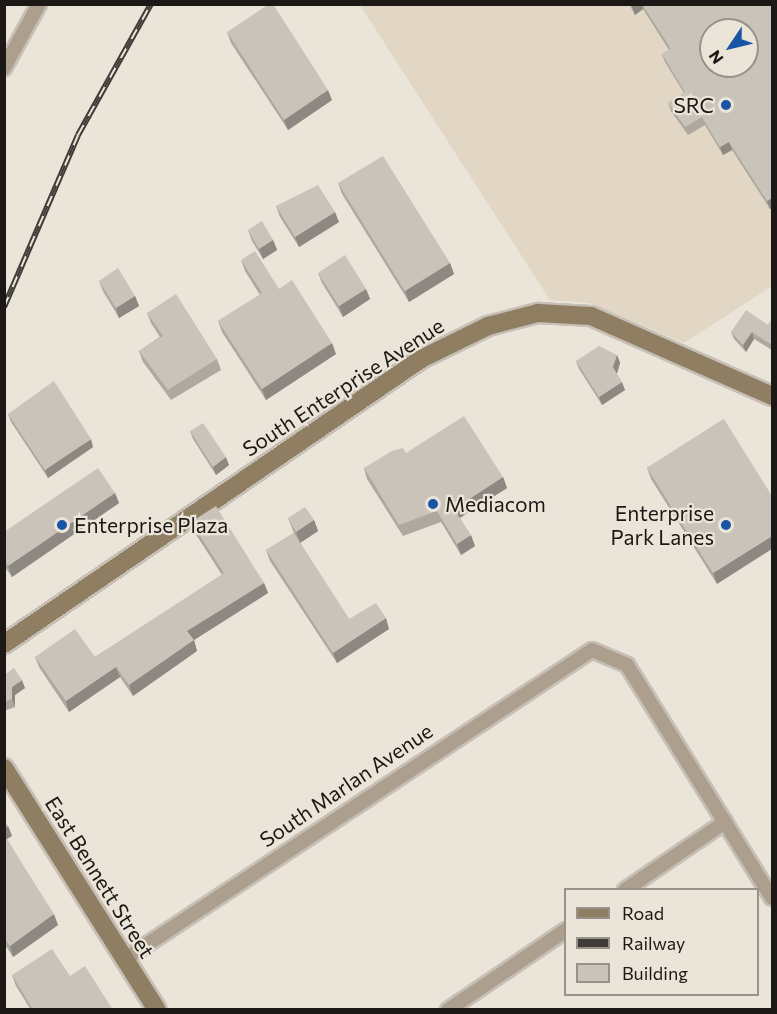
<!DOCTYPE html>
<style>
body{margin:0}
#map{position:relative;width:777px;height:1014px;overflow:hidden;background:#ebe4d9;font-family:Commissioner,sans-serif}
div>[style]{position:absolute}
.built>*{inset:0;background:#e2d6c5}
.roads{filter:drop-shadow(2px 0 #c6bfb6) drop-shadow(-2px 0 #c6bfb6) drop-shadow(0 2px #c6bfb6) drop-shadow(0 -2px #c6bfb6)}
.street>*{height:14px;margin:-7px;padding:0 7px;transform-origin:7px;border-radius:7px;background:#ac9f8d}
.secondary>*{height:18px;margin:-9px;padding:0 9px;transform-origin:9px;border-radius:9px;background:#907e63}
.rail>*{height:6px;margin-top:-3px;transform-origin:0;background:repeating-linear-gradient(90deg,#ebe4d9 0 11px,#3f3b37 0 22px);box-sizing:border-box;border-block:2px solid #3f3b37}
.wall>*{inset:0;background:#aea89f}
.shaded-wall>*{inset:0;background:#8d8882}
.building>*{inset:0;background:#cac3b9}
.dots>*{width:16px;height:16px;translate:-50% -50%;box-sizing:border-box;border:3px solid #ebe4d9;border-radius:50%}
span{translate:-50% -50%;white-space:nowrap;text-align:center;line-height:1.15;-webkit-text-stroke:4.5px #ebe4d9;paint-order:stroke}
.poi-label{font-size:21px;color:#1b1815}
.right{translate:-100% -50%;text-align:right}
.left{translate:0 -50%;text-align:left}
.street-label{font-size:21px;color:#1b1815}
.frame{position:absolute;inset:0;border:6px solid #1b1815;pointer-events:none}
.legend{position:absolute;left:564px;top:888px;width:195px;height:108px;box-sizing:border-box;background:#ebe4d9;border:2px solid #98928b;margin:0;padding:8px 10px;list-style:none;font-size:18px;color:#1b1815}
.legend li{display:flex;align-items:center;gap:12px;height:30px}
.legend b{width:30px;border:2px solid #98928b}
.north{position:absolute;left:699px;top:18px;width:60px;height:60px;box-sizing:border-box;background:#ebe4d9;border:2px solid #98928b;border-radius:50%;rotate:235deg;font-size:16px;font-weight:700;line-height:24px;text-align:center;color:#1b1815}
.north::after{content:'';display:block;margin:auto;width:21px;height:27px;background:#1a54a5;clip-path:polygon(50% 0,100% 100%,50% 72%,0 100%)}
</style>
<div id="map">
<div class="built">
<i style="clip-path:polygon(evenodd,360px 5px,772px 5px,772px 286px,684px 343px,589px 303px,550px 300px,360px 5px,711px 30px,747px 30px,747px 66px,711px 66px,711px 30px)"></i>
</div>
<div class="roads">
<div class="street">
<i style="left:4px;top:68px;width:73px;rotate:-61.3deg"></i>
<i style="left:625px;top:890px;width:121px;rotate:-34.2deg"></i>
<i style="left:125px;top:959px;width:560px;rotate:-33.49deg"></i>
<i style="left:592px;top:650px;width:38px;rotate:23deg"></i>
<i style="left:627px;top:665px;width:274px;rotate:58.1deg"></i>
<i style="left:448px;top:1010px;width:143px;rotate:-34.1deg"></i>
</div>
<div class="secondary">
<i style="left:4px;top:644px;width:505px;rotate:-34.35deg"></i>
<i style="left:421px;top:359px;width:75px;rotate:-26.2deg"></i>
<i style="left:488px;top:326px;width:52px;rotate:-14.6deg"></i>
<i style="left:538px;top:313px;width:53px;rotate:3.2deg"></i>
<i style="left:591px;top:316px;width:198px;rotate:23.8deg"></i>
<i style="left:4px;top:768px;width:286px;rotate:57.7deg"></i>
</div>
</div>
<div class="rail">
<i style="left:4px;top:307px;width:187px;rotate:-66.7deg"></i>
<i style="left:78px;top:135px;width:150px;rotate:-60.9deg"></i>
</div>
<div class="wall">
<i style="clip-path:polygon(629px 4px,772px 4px,772px 208px,770px 209px,732px 150px,723px 155px,705px 125px,688px 135px,671px 111px,668px 103px,684px 93px,665px 62px,662px 54px,669px 50px,643px 9px,635px 15px)"></i>
<i style="clip-path:polygon(227px 32px,332px 100px,288px 130px,231px 43px)"></i>
<i style="clip-path:polygon(338px 183px,450px 263px,454px 274px,409px 302px,342px 194px)"></i>
<i style="clip-path:polygon(276px 206px,339px 222px,299px 247px,280px 217px)"></i>
<i style="clip-path:polygon(248px 230px,273px 240px,277px 250px,263px 259px,252px 241px)"></i>
<i style="clip-path:polygon(241px 260px,279px 289px,336px 354px,266px 400px,222px 332px,218px 321px,260px 295px,245px 271px)"></i>
<i style="clip-path:polygon(318px 273px,366px 289px,370px 299px,343px 317px,322px 283px)"></i>
<i style="clip-path:polygon(99px 281px,135px 296px,139px 306px,119px 318px,103px 291px)"></i>
<i style="clip-path:polygon(147px 313px,217px 359px,221px 370px,171px 400px,143px 362px,139px 351px,160px 337px,151px 323px)"></i>
<i style="clip-path:polygon(772px 319px,772px 350px,754px 339px,746px 352px,734px 339px,731px 332px,768px 325px)"></i>
<i style="clip-path:polygon(617px 355px,620px 363px,617px 374px,625px 390px,602px 405px,579px 369px,576px 361px)"></i>
<i style="clip-path:polygon(8px 414px,93px 447px,48px 478px,11px 422px)"></i>
<i style="clip-path:polygon(724px 419px,717px 584px,651px 479px,647px 468px)"></i>
<i style="clip-path:polygon(190px 431px,229px 465px,216px 475px,193px 439px)"></i>
<i style="clip-path:polygon(406px 453px,503px 477px,507px 488px,460px 518px,475px 546px,461px 555px,441px 522px,403px 536px,367px 479px,364px 468px)"></i>
<i style="clip-path:polygon(115px 493px,119px 503px,12px 577px,4px 566px,4px 532px)"></i>
<i style="clip-path:polygon(288px 518px,314px 520px,318px 531px,300px 543px,349px 619px,389px 629px,337px 663px,270px 561px,266px 550px,294px 533px)"></i>
<i style="clip-path:polygon(191px 522px,264px 583px,268px 593px,194px 640px,197px 651px,133px 696px,120px 677px,69px 712px,39px 667px,35px 657px,95px 657px,222px 575px,195px 533px)"></i>
<i style="clip-path:polygon(4px 675px,25px 688px,15px 695px,15px 707px,4px 711px)"></i>
<i style="clip-path:polygon(4px 820px,8px 826px,12px 836px,7px 839px,58px 925px,13px 957px,4px 943px)"></i>
<i style="clip-path:polygon(12px 975px,113px 1010px,31px 1010px,16px 986px)"></i>
</div>
<div class="shaded-wall">
<i style="clip-path:polygon(635px 4px,642px 4px,643px 9px,635px 15px,632px 6px)"></i>
<i style="clip-path:polygon(328px 90px,332px 100px,288px 130px,284px 120px)"></i>
<i style="clip-path:polygon(729px 142px,732px 150px,723px 155px,720px 147px)"></i>
<i style="clip-path:polygon(772px 198px,772px 208px,770px 209px,767px 201px)"></i>
<i style="clip-path:polygon(335px 212px,339px 222px,299px 247px,295px 237px)"></i>
<i style="clip-path:polygon(273px 240px,277px 250px,263px 259px,259px 249px)"></i>
<i style="clip-path:polygon(450px 263px,454px 274px,409px 302px,405px 291px)"></i>
<i style="clip-path:polygon(366px 289px,370px 299px,343px 317px,339px 306px)"></i>
<i style="clip-path:polygon(135px 296px,139px 306px,119px 318px,116px 308px)"></i>
<i style="clip-path:polygon(752px 332px,754px 339px,746px 352px,743px 345px)"></i>
<i style="clip-path:polygon(332px 343px,336px 354px,266px 400px,262px 389px)"></i>
<i style="clip-path:polygon(617px 355px,620px 363px,616px 376px,613px 367px)"></i>
<i style="clip-path:polygon(622px 382px,625px 390px,602px 405px,599px 397px)"></i>
<i style="clip-path:polygon(91px 439px,93px 447px,48px 478px,45px 470px)"></i>
<i style="clip-path:polygon(226px 457px,229px 465px,216px 475px,213px 467px)"></i>
<i style="clip-path:polygon(503px 477px,507px 488px,458px 519px,454px 509px)"></i>
<i style="clip-path:polygon(115px 493px,119px 503px,12px 577px,8px 566px)"></i>
<i style="clip-path:polygon(314px 520px,318px 531px,300px 543px,296px 532px)"></i>
<i style="clip-path:polygon(471px 535px,475px 546px,461px 555px,457px 544px)"></i>
<i style="clip-path:polygon(772px 536px,772px 549px,717px 584px,713px 573px)"></i>
<i style="clip-path:polygon(264px 583px,268px 593px,194px 640px,197px 651px,133px 696px,129px 685px,187px 631px)"></i>
<i style="clip-path:polygon(386px 618px,389px 629px,337px 663px,333px 653px)"></i>
<i style="clip-path:polygon(116px 667px,120px 677px,69px 712px,66px 701px)"></i>
<i style="clip-path:polygon(22px 680px,25px 688px,15px 695px,15px 707px,12px 699px,12px 687px)"></i>
<i style="clip-path:polygon(8px 826px,12px 836px,5px 840px,4px 828px)"></i>
<i style="clip-path:polygon(54px 914px,58px 925px,13px 957px,10px 946px)"></i>
</div>
<div class="building">
<i style="clip-path:polygon(269px 4px,273px 4px,328px 90px,284px 120px,227px 32px)"></i>
<i style="clip-path:polygon(evenodd,642px 4px,772px 4px,772px 198px,767px 201px,729px 142px,720px 147px,702px 117px,685px 127px,668px 103px,685px 92px,662px 54px,671px 49px,642px 4px,711px 30px,747px 30px,747px 66px,711px 66px,711px 30px)"></i>
<i style="clip-path:polygon(383px 156px,450px 263px,405px 291px,338px 183px)"></i>
<i style="clip-path:polygon(318px 185px,335px 212px,295px 237px,276px 206px)"></i>
<i style="clip-path:polygon(262px 221px,273px 240px,259px 249px,248px 230px)"></i>
<i style="clip-path:polygon(255px 251px,279px 289px,292px 280px,332px 343px,262px 389px,218px 321px,262px 293px,241px 260px)"></i>
<i style="clip-path:polygon(345px 255px,366px 289px,339px 306px,318px 273px)"></i>
<i style="clip-path:polygon(118px 268px,135px 296px,116px 308px,99px 281px)"></i>
<i style="clip-path:polygon(176px 294px,217px 359px,168px 390px,139px 351px,163px 336px,147px 313px)"></i>
<i style="clip-path:polygon(746px 310px,768px 325px,772px 319px,772px 345px,752px 332px,743px 345px,731px 332px)"></i>
<i style="clip-path:polygon(599px 346px,617px 355px,613px 367px,622px 382px,599px 397px,576px 361px)"></i>
<i style="clip-path:polygon(54px 381px,91px 439px,45px 470px,8px 414px)"></i>
<i style="clip-path:polygon(464px 416px,503px 477px,454px 509px,471px 535px,457px 544px,437px 511px,399px 525px,364px 468px,392px 451px,403px 448px,406px 453px)"></i>
<i style="clip-path:polygon(724px 419px,772px 496px,772px 536px,713px 573px,647px 468px)"></i>
<i style="clip-path:polygon(203px 423px,226px 457px,213px 467px,190px 431px)"></i>
<i style="clip-path:polygon(98px 468px,115px 493px,8px 566px,4px 561px,4px 532px)"></i>
<i style="clip-path:polygon(216px 506px,264px 583px,187px 631px,194px 640px,129px 685px,116px 667px,66px 701px,35px 657px,75px 629px,95px 657px,224px 573px,191px 522px)"></i>
<i style="clip-path:polygon(305px 507px,314px 520px,296px 532px,288px 518px)"></i>
<i style="clip-path:polygon(294px 533px,349px 619px,376px 603px,386px 618px,333px 653px,266px 550px)"></i>
<i style="clip-path:polygon(14px 668px,22px 680px,12px 687px,12px 699px,4px 702px,4px 675px)"></i>
<i style="clip-path:polygon(4px 820px,8px 826px,4px 828px)"></i>
<i style="clip-path:polygon(4px 835px,54px 914px,10px 946px,4px 938px)"></i>
<i style="clip-path:polygon(52px 949px,70px 976px,85px 966px,113px 1010px,33px 1010px,12px 975px)"></i>
</div>
<div class="dots">
<i style="left:726px;top:105px;background:#1a54a5"></i>
<i style="left:433px;top:504px;background:#1a54a5"></i>
<i style="left:62px;top:525px;background:#1a54a5"></i>
<i style="left:726px;top:525px;background:#1a54a5"></i>
</div>
<div class="poi-label">
<span class="right" style="left:714px;top:105px">SRC</span>
<span class="left" style="left:445px;top:504px">Mediacom</span>
<span class="right" style="left:714px;top:525px">Enterprise<br>Park Lanes</span>
<span class="left" style="left:74px;top:525px">Enterprise Plaza</span>
</div>
<div class="street-label">
<span style="left:343px;top:387px;rotate:-33deg">South Enterprise Avenue</span>
<span style="left:346px;top:785px;rotate:-34deg">South Marlan Avenue</span>
<span style="left:100px;top:877px;rotate:58deg">East Bennett Street</span>
</div>
<div class="frame"></div>
<ul class="legend">
<li><b style="height:8px;background:#907e63"></b>Road</li>
<li><b style="height:8px;background:#3f3b37"></b>Railway</li>
<li><b style="height:16px;background:#cac3b9"></b>Building</li>
</ul>
<div class="north">N</div>
</div>
